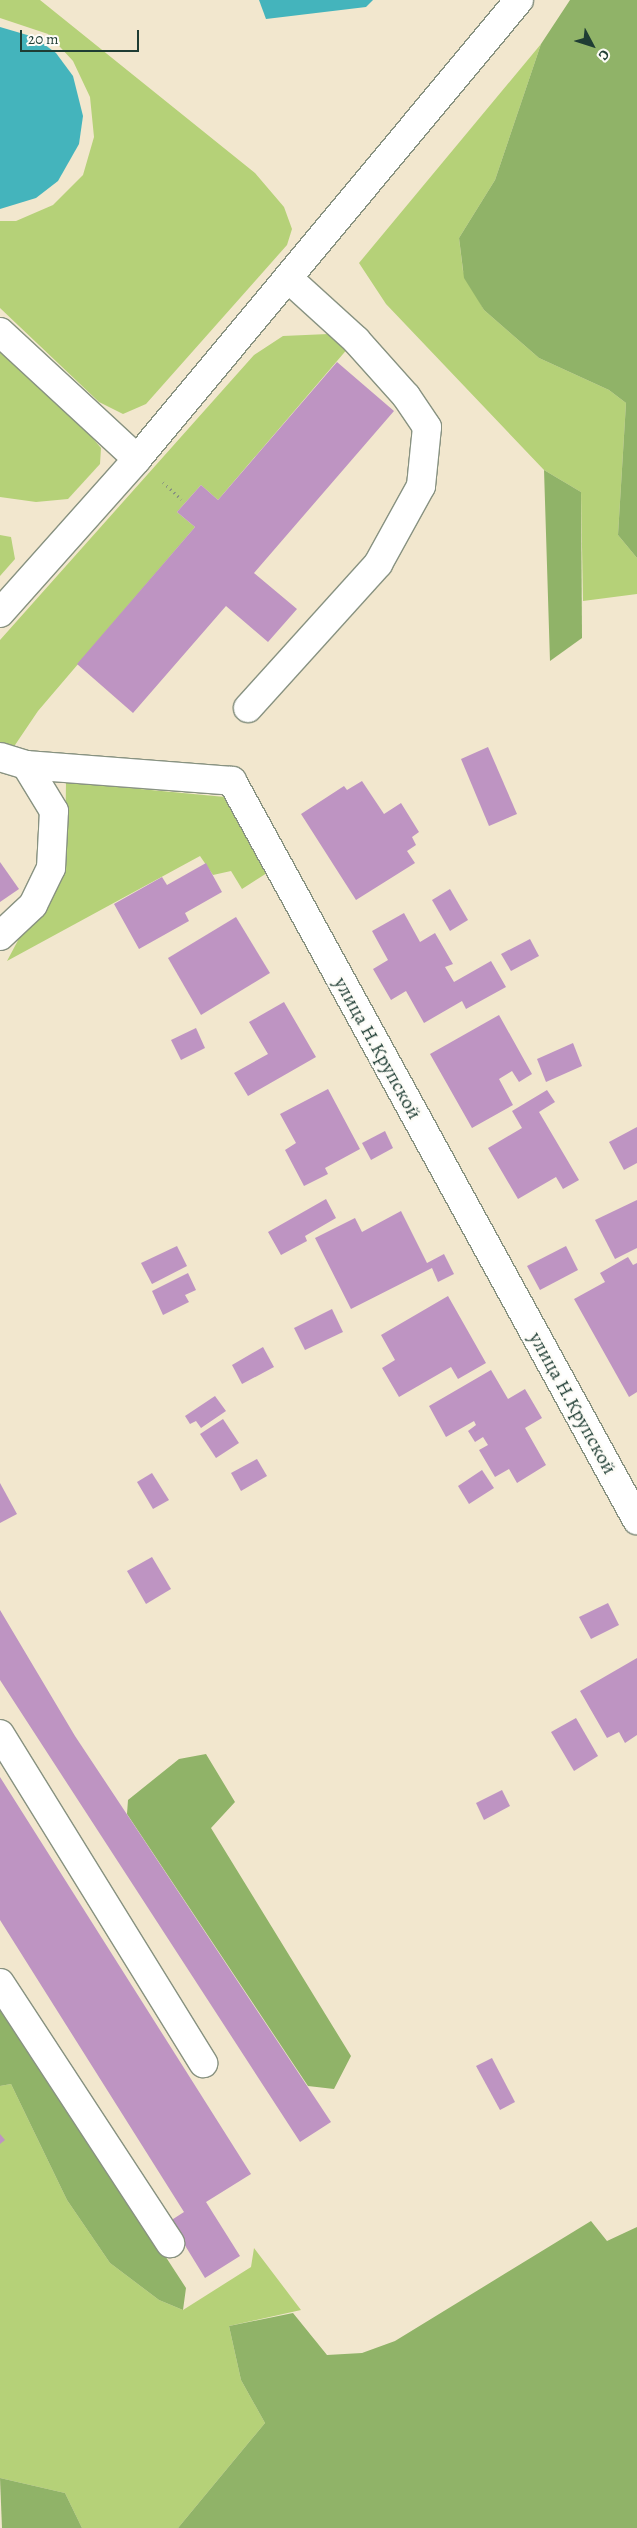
<!DOCTYPE html>
<meta charset="utf-8">
<style>
body{margin:0}
#map{position:relative;width:637px;height:2528px;overflow:hidden;background:#f2e7ce;font-family:Alegreya,serif}
div>[style]{position:absolute}
.green>*{inset:0;background:#b5d178}
.forest>*{inset:0;background:#90b368}
.water>*{inset:0;background:#44b4bc}
.building>*{inset:0;background:#be94c2}
.path>*{height:3px;margin-top:-1.5px;transform-origin:0;background:repeating-linear-gradient(90deg,#889281 0 1px,transparent 0 5px)}
.roads{filter:drop-shadow(1px 0 #889281) drop-shadow(-1px 0 #889281) drop-shadow(0 1px #889281) drop-shadow(0 -1px #889281)}
.minor>*{height:28px;margin:-14px;padding:0 14px;transform-origin:14px;border-radius:14px;background:#fff}
span{translate:-50% -50%;white-space:nowrap;text-align:center;line-height:1.15;-webkit-text-stroke:4.5px #fdfcf7;paint-order:stroke}
.street-label{font-size:20px;color:#1f3d34}
.north{position:absolute;left:567px;top:20px;width:50px;height:50px;-webkit-text-stroke:4px #fdfcf7;paint-order:stroke;rotate:130deg;font-size:14px;font-weight:700;line-height:20px;text-align:center;color:#1f3d34}
.north::after{content:'';display:block;margin:auto;width:18px;height:22px;background:#1f3d34;clip-path:polygon(50% 0,100% 100%,50% 72%,0 100%)}
.scale{position:absolute;left:20px;top:30px;width:119px;height:22px;box-sizing:border-box;border:2px solid #1f3d34;border-top:0;padding-left:6px;font-size:15px;line-height:18px;white-space:nowrap;color:#1f3d34;-webkit-text-stroke:4px #fdfcf7;paint-order:stroke}
</style>
<div id="map">
<div class="green">
<i style="clip-path:polygon(0 0,40px 0,255px 173px,284px 207px,292px 229px,287px 245px,146px 404px,123px 414px,99px 402px,0 308px,0 221px,16px 221px,53px 205px,83px 175px,94px 137px,90px 97px,73px 61px,48px 34px,0 18px)"></i>
<i style="clip-path:polygon(541px 44px,495px 180px,459px 238px,463px 271px,484px 310px,539px 358px,609px 390px,626px 403px,618px 535px,637px 558px,637px 594px,583px 601px,581px 492px,544px 470px,386px 304px,359px 263px)"></i>
<i style="clip-path:polygon(328px 334px,349px 347px,218px 500px,201px 485px,177px 512px,195px 527px,38px 711px,13px 748px,0 743px,0 640px,254px 355px,283px 336px)"></i>
<i style="clip-path:polygon(0 348px,75px 417px,101px 448px,100px 464px,68px 499px,36px 502px,0 497px)"></i>
<i style="clip-path:polygon(0 535px,11px 537px,15px 559px,0 576px)"></i>
<i style="clip-path:polygon(66px 782px,225px 797px,267px 873px,242px 889px,231px 871px,213px 875px,200px 856px,7px 961px,65px 852px)"></i>
<i style="clip-path:polygon(11px 2084px,67px 2200px,110px 2263px,159px 2300px,183px 2310px,251px 2267px,254px 2248px,301px 2310px,229px 2326px,241px 2380px,265px 2423px,178px 2528px,82px 2528px,65px 2493px,0 2478px,0 2086px)"></i>
</div>
<div class="forest">
<i style="clip-path:polygon(570px 0,637px 0,637px 558px,618px 535px,626px 403px,609px 390px,539px 358px,484px 310px,464px 278px,459px 238px,495px 180px,541px 44px)"></i>
<i style="clip-path:polygon(544px 470px,581px 492px,582px 638px,550px 661px)"></i>
<i style="clip-path:polygon(206px 1754px,235px 1802px,211px 1828px,351px 2056px,334px 2089px,308px 2086px,127px 1814px,128px 1800px,179px 1759px)"></i>
<i style="clip-path:polygon(0 2002px,186px 2288px,183px 2310px,159px 2300px,110px 2263px,67px 2200px,11px 2084px,0 2086px)"></i>
<i style="clip-path:polygon(591px 2221px,607px 2241px,637px 2227px,637px 2528px,178px 2528px,265px 2423px,241px 2380px,229px 2326px,293px 2313px,327px 2355px,362px 2353px,395px 2341px)"></i>
<i style="clip-path:polygon(0 2478px,65px 2493px,82px 2528px,2px 2528px)"></i>
</div>
<div class="water">
<i style="clip-path:polygon(259px 0,373px 0,366px 7px,266px 19px)"></i>
<i style="clip-path:polygon(0 27px,34px 37px,56px 53px,73px 76px,83px 116px,79px 144px,58px 181px,36px 198px,0 209px)"></i>
</div>
<div class="building">
<i style="clip-path:polygon(337px 362px,394px 411px,254px 573px,297px 609px,268px 642px,226px 606px,133px 713px,77px 664px,195px 527px,177px 512px,201px 485px,218px 500px)"></i>
<i style="clip-path:polygon(488px 747px,517px 814px,489px 826px,461px 759px)"></i>
<i style="clip-path:polygon(362px 781px,384px 814px,401px 803px,419px 832px,412px 837px,416px 845px,407px 851px,415px 863px,356px 900px,301px 814px,344px 786px,347px 790px)"></i>
<i style="clip-path:polygon(0 862px,19px 889px,0 902px)"></i>
<i style="clip-path:polygon(206px 863px,222px 892px,185px 913px,189px 921px,139px 949px,114px 904px,162px 877px,167px 885px)"></i>
<i style="clip-path:polygon(450px 889px,468px 920px,450px 931px,432px 900px)"></i>
<i style="clip-path:polygon(404px 913px,420px 942px,435px 933px,453px 964px,445px 967px,454px 982px,491px 961px,506px 987px,466px 1009px,462px 1001px,424px 1023px,406px 991px,391px 1000px,373px 969px,388px 960px,372px 931px)"></i>
<i style="clip-path:polygon(236px 917px,270px 973px,201px 1015px,168px 958px)"></i>
<i style="clip-path:polygon(530px 939px,539px 956px,511px 971px,501px 954px)"></i>
<i style="clip-path:polygon(284px 1002px,316px 1057px,248px 1096px,234px 1073px,268px 1054px,249px 1022px)"></i>
<i style="clip-path:polygon(499px 1015px,532px 1074px,519px 1082px,512px 1071px,499px 1079px,513px 1105px,472px 1128px,430px 1054px)"></i>
<i style="clip-path:polygon(196px 1028px,205px 1048px,181px 1060px,171px 1040px)"></i>
<i style="clip-path:polygon(573px 1043px,582px 1066px,546px 1082px,537px 1059px)"></i>
<i style="clip-path:polygon(328px 1089px,360px 1149px,325px 1168px,328px 1174px,304px 1186px,285px 1150px,296px 1143px,280px 1114px)"></i>
<i style="clip-path:polygon(547px 1090px,555px 1102px,539px 1112px,579px 1180px,563px 1189px,556px 1177px,518px 1199px,488px 1148px,522px 1128px,512px 1111px)"></i>
<i style="clip-path:polygon(637px 1127px,637px 1163px,624px 1170px,609px 1142px)"></i>
<i style="clip-path:polygon(385px 1131px,393px 1148px,371px 1160px,362px 1143px)"></i>
<i style="clip-path:polygon(326px 1199px,336px 1218px,305px 1236px,307px 1241px,281px 1255px,268px 1232px)"></i>
<i style="clip-path:polygon(637px 1200px,637px 1248px,615px 1259px,595px 1220px)"></i>
<i style="clip-path:polygon(401px 1211px,427px 1263px,444px 1254px,454px 1274px,438px 1282px,432px 1268px,351px 1309px,315px 1238px,355px 1218px,362px 1232px)"></i>
<i style="clip-path:polygon(177px 1246px,187px 1266px,152px 1284px,141px 1263px)"></i>
<i style="clip-path:polygon(566px 1246px,578px 1270px,540px 1290px,527px 1266px)"></i>
<i style="clip-path:polygon(628px 1257px,633px 1265px,637px 1263px,637px 1392px,629px 1397px,574px 1299px,605px 1282px,600px 1273px)"></i>
<i style="clip-path:polygon(188px 1273px,196px 1290px,185px 1295px,189px 1302px,163px 1315px,152px 1291px)"></i>
<i style="clip-path:polygon(448px 1296px,486px 1363px,458px 1379px,451px 1367px,399px 1397px,382px 1368px,395px 1360px,381px 1335px)"></i>
<i style="clip-path:polygon(332px 1309px,343px 1332px,305px 1350px,294px 1328px)"></i>
<i style="clip-path:polygon(263px 1347px,274px 1367px,242px 1384px,232px 1365px)"></i>
<i style="clip-path:polygon(491px 1370px,508px 1399px,525px 1389px,542px 1418px,525px 1428px,546px 1465px,517px 1483px,509px 1469px,495px 1477px,479px 1450px,488px 1445px,483px 1437px,475px 1442px,468px 1431px,476px 1425px,474px 1421px,446px 1437px,429px 1406px)"></i>
<i style="clip-path:polygon(215px 1396px,226px 1411px,201px 1428px,196px 1421px,190px 1424px,185px 1416px)"></i>
<i style="clip-path:polygon(223px 1419px,239px 1443px,216px 1458px,200px 1434px)"></i>
<i style="clip-path:polygon(257px 1459px,267px 1476px,241px 1491px,231px 1473px)"></i>
<i style="clip-path:polygon(482px 1470px,494px 1488px,469px 1504px,458px 1486px)"></i>
<i style="clip-path:polygon(152px 1473px,169px 1500px,153px 1509px,137px 1482px)"></i>
<i style="clip-path:polygon(0 1483px,17px 1514px,0 1523px)"></i>
<i style="clip-path:polygon(152px 1557px,171px 1589px,146px 1604px,127px 1571px)"></i>
<i style="clip-path:polygon(608px 1603px,619px 1625px,591px 1639px,579px 1617px)"></i>
<i style="clip-path:polygon(0 1610px,75px 1736px,331px 2122px,300px 2142px,0 1680px)"></i>
<i style="clip-path:polygon(637px 1658px,637px 1735px,625px 1743px,619px 1732px,607px 1738px,580px 1691px)"></i>
<i style="clip-path:polygon(576px 1718px,598px 1756px,574px 1771px,551px 1732px)"></i>
<i style="clip-path:polygon(0 1777px,251px 2174px,206px 2202px,240px 2256px,205px 2278px,170px 2221px,184px 2212px,0 1920px)"></i>
<i style="clip-path:polygon(502px 1790px,510px 1806px,484px 1820px,476px 1803px)"></i>
<i style="clip-path:polygon(492px 2058px,515px 2102px,500px 2110px,476px 2066px)"></i>
<i style="clip-path:polygon(0 2134px,5px 2140px,0 2144px)"></i>
</div>
<div class="path">
<i style="left:163px;top:482px;width:25px;rotate:43deg"></i>
</div>
<div class="roads">
<div class="minor">
<i style="left:0;top:332px;width:187px;rotate:42.8deg"></i>
<i style="left:0;top:613px;width:206px;rotate:-48.3deg"></i>
<i style="left:137px;top:459px;width:597px;rotate:-50.23deg"></i>
<i style="left:248px;top:708px;width:194px;rotate:-47.9deg"></i>
<i style="left:378px;top:564px;width:89px;rotate:-61.1deg"></i>
<i style="left:421px;top:486px;width:59px;rotate:-84.2deg"></i>
<i style="left:427px;top:427px;width:37px;rotate:-124deg"></i>
<i style="left:406px;top:396px;width:75px;rotate:-131.8deg"></i>
<i style="left:356px;top:340px;width:91px;rotate:-137.7deg"></i>
<i style="left:0;top:757px;width:27px;rotate:17deg"></i>
<i style="left:26px;top:765px;width:207px;rotate:4.4deg"></i>
<i style="left:232px;top:781px;width:843px;rotate:61.28deg"></i>
<i style="left:0;top:936px;width:45px;rotate:-43.2deg"></i>
<i style="left:33px;top:905px;width:41px;rotate:-64.1deg"></i>
<i style="left:51px;top:868px;width:57px;rotate:-87deg"></i>
<i style="left:54px;top:811px;width:54px;rotate:-121.3deg"></i>
<i style="left:0;top:1734px;width:387px;rotate:58.3deg"></i>
<i style="left:0;top:1983px;width:311px;rotate:56.8deg"></i>
</div>
</div>
<div class="street-label">
<span style="left:378px;top:1048px;rotate:61deg">улица Н.Крупской</span>
<span style="left:573px;top:1403px;rotate:61deg">улица Н.Крупской</span>
</div>
<div class="north">С</div>
<div class="scale">20 m</div>
</div>
